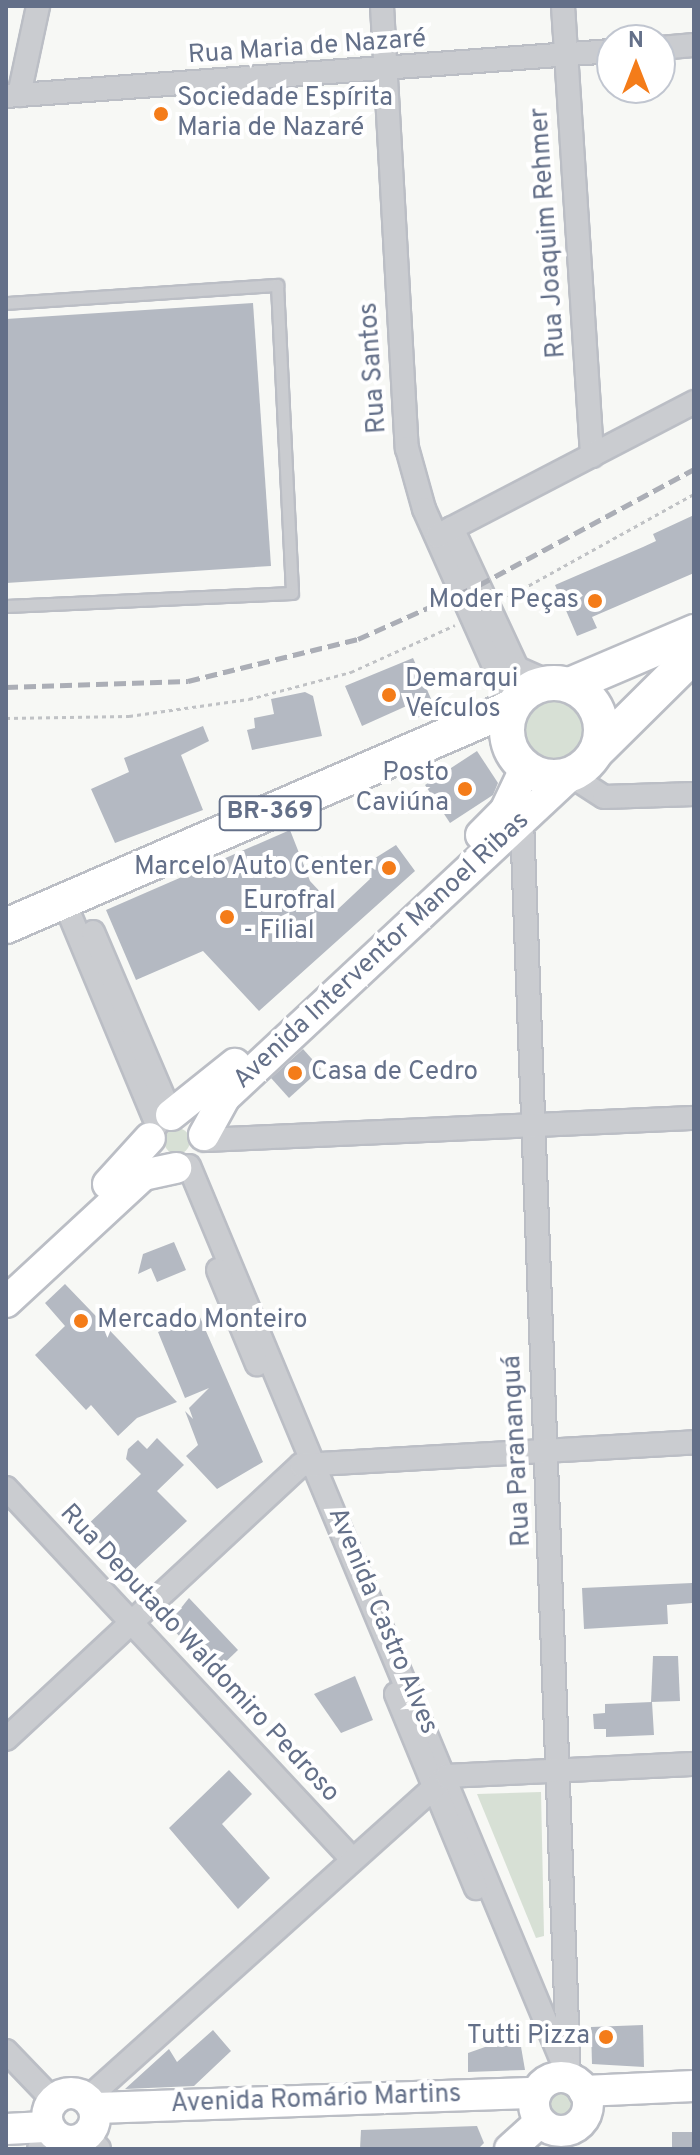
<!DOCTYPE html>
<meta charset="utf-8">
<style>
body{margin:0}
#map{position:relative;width:700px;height:2155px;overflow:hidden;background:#f7f8f5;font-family:Overpass,sans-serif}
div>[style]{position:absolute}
.green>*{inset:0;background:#d7e0d5}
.round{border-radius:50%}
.building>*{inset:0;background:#b4b9c2}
.path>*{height:3px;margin-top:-1.5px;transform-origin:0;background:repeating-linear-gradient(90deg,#c0c2c5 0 4px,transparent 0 8px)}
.roads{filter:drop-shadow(2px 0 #bbbec5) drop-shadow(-2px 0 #bbbec5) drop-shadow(0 2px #bbbec5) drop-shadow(0 -2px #bbbec5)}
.lane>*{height:11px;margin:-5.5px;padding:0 5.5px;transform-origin:5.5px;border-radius:5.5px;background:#caccd0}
.street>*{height:22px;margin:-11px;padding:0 11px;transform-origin:11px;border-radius:11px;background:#caccd0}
.secondary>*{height:30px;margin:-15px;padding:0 15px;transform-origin:15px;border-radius:15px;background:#fff}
.secondary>.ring{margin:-15px;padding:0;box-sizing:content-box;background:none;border:30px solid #fff;border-radius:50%}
.primary>*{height:34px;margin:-17px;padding:0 17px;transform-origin:17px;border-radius:17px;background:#fff}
.primary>.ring{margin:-17px;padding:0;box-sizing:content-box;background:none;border:34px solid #fff;border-radius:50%}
.rail>*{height:5px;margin-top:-2.5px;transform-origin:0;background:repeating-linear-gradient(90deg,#abaeb6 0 12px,transparent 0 18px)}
.dots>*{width:22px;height:22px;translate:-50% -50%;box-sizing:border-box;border:4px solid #fff;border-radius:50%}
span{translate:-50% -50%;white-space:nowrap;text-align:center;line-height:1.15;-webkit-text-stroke:8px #fff;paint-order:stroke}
.shield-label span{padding:2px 6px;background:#fff;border:2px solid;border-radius:6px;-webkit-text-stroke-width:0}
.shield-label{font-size:24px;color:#647089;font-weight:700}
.street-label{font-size:26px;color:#647089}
.poi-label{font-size:26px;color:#647089}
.left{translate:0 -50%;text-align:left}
.right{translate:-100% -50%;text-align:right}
.frame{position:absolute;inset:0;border:8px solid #647089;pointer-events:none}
.north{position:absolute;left:596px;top:24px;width:80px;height:80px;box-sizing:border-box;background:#fff;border:2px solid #c1c6d0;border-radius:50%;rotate:0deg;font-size:22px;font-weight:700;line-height:32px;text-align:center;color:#647089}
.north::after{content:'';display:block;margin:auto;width:28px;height:36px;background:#f47c19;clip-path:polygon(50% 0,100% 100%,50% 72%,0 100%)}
</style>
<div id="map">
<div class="green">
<i class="round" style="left:519px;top:695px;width:70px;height:70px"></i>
<i class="round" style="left:164px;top:1128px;width:26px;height:26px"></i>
<i style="clip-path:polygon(541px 1792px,544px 1936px,536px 1938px,477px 1794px)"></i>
<i class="round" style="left:544px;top:2088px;width:34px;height:34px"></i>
</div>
<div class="building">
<i style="clip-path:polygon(253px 303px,271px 566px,6px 583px,6px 319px)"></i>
<i style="clip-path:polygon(694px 515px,694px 573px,592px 617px,597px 628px,577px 636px,555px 585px,643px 547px,656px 541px,653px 534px)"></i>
<i style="clip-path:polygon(413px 658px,436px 710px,417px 718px,411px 704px,362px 726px,345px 686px)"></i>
<i style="clip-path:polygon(305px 692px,313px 696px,322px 736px,252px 750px,247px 730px,255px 728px,254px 718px,274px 714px,271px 699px)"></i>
<i style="clip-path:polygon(203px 726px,209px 741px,181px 755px,203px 810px,115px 843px,91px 789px,129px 772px,124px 758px)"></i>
<i style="clip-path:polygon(477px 751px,498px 783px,493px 795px,450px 823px,425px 785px)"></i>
<i style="clip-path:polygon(290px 830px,310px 881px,337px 910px,370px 879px,364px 865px,396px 845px,415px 871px,259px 1011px,203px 951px,136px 980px,106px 910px)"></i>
<i style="clip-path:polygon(303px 1049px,321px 1069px,289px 1098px,271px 1078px)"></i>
<i style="clip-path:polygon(174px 1242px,186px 1270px,157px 1282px,151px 1268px,138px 1274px,143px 1254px)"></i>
<i style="clip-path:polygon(65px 1284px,117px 1338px,177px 1402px,137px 1418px,118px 1436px,91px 1405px,86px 1410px,35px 1355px,65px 1326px,45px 1303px)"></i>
<i style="clip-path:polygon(199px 1315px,263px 1462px,217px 1489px,186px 1456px,198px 1445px,185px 1411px,193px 1419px,189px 1408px,209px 1388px,185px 1398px,158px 1332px)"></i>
<i style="clip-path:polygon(157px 1438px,184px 1465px,157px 1491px,187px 1521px,131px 1573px,84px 1528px,141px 1474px,126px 1459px,128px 1449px,138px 1440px,147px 1449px)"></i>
<i style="clip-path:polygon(692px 1583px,692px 1603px,667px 1605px,668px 1624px,584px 1629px,582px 1588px)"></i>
<i style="clip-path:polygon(189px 1598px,238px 1650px,214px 1673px,168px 1624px)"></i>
<i style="clip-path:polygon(653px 1656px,678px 1656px,680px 1701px,651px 1702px)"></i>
<i style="clip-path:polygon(355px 1676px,373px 1720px,341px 1733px,314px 1694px)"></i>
<i style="clip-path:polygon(652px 1702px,654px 1735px,606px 1737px,606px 1729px,594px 1729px,593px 1714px,605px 1713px,605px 1704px)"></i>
<i style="clip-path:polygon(229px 1770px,252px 1794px,222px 1824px,270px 1878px,238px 1909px,169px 1828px)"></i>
<i style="clip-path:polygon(643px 2025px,644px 2067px,592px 2064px,591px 2027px)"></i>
<i style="clip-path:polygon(213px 2030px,231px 2051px,194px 2086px,125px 2089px,169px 2049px,177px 2062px)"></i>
<i style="clip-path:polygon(519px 2035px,525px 2070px,468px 2072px,468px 2053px)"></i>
<i style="clip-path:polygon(477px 2126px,484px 2143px,478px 2149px,360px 2149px,361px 2130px)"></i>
<i style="clip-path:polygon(672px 2132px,694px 2132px,694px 2149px,672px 2149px)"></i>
</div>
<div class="path">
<i style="left:508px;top:597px;width:213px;rotate:-29deg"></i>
<i style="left:6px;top:718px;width:123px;rotate:-0.9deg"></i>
<i style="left:129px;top:716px;width:121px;rotate:-8.1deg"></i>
<i style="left:249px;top:699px;width:106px;rotate:-14.8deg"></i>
<i style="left:351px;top:672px;width:114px;rotate:-24.3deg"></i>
</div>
<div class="roads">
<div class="lane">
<i style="left:6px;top:303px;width:272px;rotate:-3.8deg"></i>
<i style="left:277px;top:285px;width:308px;rotate:87.2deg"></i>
<i style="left:292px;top:593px;width:286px;rotate:177.4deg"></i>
</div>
<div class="street">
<i style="left:382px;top:6px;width:443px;rotate:86.8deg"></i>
<i style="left:407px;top:448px;width:63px;rotate:74.4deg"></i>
<i style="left:424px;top:509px;width:217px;rotate:66deg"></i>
<i style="left:563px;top:6px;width:451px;rotate:86.3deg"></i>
<i style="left:660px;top:48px;width:34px;rotate:-5deg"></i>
<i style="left:19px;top:95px;width:91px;rotate:-77.9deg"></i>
<i style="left:6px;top:96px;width:608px;rotate:-4.25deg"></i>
<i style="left:452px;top:528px;width:154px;rotate:65.1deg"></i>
<i style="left:517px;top:668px;width:36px;rotate:24deg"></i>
<i style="left:437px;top:536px;width:290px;rotate:-27.5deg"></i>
<i style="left:570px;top:775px;width:40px;rotate:32.9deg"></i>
<i style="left:604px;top:797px;width:90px;rotate:-1.9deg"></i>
<i style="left:522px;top:821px;width:1259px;rotate:87.86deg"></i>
<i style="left:64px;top:901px;width:242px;rotate:67.4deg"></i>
<i style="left:93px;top:932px;width:199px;rotate:66.9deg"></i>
<i style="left:205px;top:1140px;width:489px;rotate:-2.6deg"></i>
<i style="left:189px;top:1166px;width:972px;rotate:67.37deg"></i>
<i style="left:218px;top:1270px;width:102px;rotate:67.5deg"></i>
<i style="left:6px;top:1488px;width:506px;rotate:47deg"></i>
<i style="left:396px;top:1694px;width:210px;rotate:67.6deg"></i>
<i style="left:6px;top:1739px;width:403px;rotate:-42.9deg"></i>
<i style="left:301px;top:1465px;width:394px;rotate:-3.3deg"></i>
<i style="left:6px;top:2051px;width:66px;rotate:46.2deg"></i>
<i style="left:88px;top:2098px;width:482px;rotate:-41.9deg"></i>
<i style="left:447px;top:1776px;width:247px;rotate:-2.8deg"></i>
<i style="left:87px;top:2135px;width:18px;rotate:49deg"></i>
<i style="left:39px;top:2149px;width:19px;rotate:-43deg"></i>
</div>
<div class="secondary">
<i style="left:481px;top:835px;width:34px;rotate:-45deg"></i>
<i style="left:505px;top:811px;width:47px;rotate:-64.5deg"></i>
<i style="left:171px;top:1115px;width:82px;rotate:-38.6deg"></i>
<i style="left:204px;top:1135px;width:43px;rotate:-61.1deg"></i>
<i style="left:225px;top:1097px;width:472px;rotate:-43deg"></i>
<i style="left:108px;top:1184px;width:62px;rotate:-47.6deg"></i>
<i style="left:6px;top:1302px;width:187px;rotate:-42.8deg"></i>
<i style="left:143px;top:1175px;width:34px;rotate:-12deg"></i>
<i class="ring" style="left:534px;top:2077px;width:24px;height:24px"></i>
<i style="left:584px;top:2091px;width:110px;rotate:-2.6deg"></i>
<i class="ring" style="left:47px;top:2093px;width:18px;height:18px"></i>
<i style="left:97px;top:2108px;width:439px;rotate:-2deg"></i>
<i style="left:6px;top:2129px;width:39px;rotate:-3deg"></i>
<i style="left:510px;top:2149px;width:40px;rotate:-42deg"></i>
</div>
<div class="primary">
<i class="ring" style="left:507px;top:683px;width:60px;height:60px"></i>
<i style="left:570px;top:685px;width:135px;rotate:-23.1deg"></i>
<i style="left:596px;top:752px;width:138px;rotate:-44.7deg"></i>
<i style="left:6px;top:926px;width:551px;rotate:-23.4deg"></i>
</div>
</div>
<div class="rail">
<i style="left:6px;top:687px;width:182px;rotate:-1.9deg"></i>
<i style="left:188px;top:681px;width:175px;rotate:-13.9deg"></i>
<i style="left:358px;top:639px;width:133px;rotate:-24.1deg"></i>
<i style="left:479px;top:585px;width:244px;rotate:-28.3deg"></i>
</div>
<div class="dots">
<i style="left:161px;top:114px;background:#f47c19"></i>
<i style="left:595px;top:601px;background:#f47c19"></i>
<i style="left:389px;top:695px;background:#f47c19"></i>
<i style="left:465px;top:789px;background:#f47c19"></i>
<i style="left:389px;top:868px;background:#f47c19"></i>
<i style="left:227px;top:917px;background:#f47c19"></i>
<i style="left:295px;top:1073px;background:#f47c19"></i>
<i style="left:81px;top:1321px;background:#f47c19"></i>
<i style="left:606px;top:2037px;background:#f47c19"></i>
</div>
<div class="shield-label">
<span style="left:270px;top:813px">BR-369</span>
</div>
<div class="street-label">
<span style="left:307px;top:48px;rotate:-4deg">Rua Maria de Nazaré</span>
<span style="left:549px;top:233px;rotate:-94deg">Rua Joaquim Rehmer</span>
<span style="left:374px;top:368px;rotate:-94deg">Rua Santos</span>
<span style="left:382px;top:951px;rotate:-43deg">Avenida Interventor Manoel Ribas</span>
<span style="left:518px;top:1451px;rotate:-93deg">Rua Parananguá</span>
<span style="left:382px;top:1621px;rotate:67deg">Avenida Castro Alves</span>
<span style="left:199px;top:1654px;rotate:47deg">Rua Deputado Waldomiro Pedroso</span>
<span style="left:316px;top:2100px;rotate:-2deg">Avenida Romário Martins</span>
</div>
<div class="poi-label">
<span class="left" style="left:177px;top:114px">Sociedade Espírita<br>Maria de Nazaré</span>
<span class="right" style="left:579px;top:601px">Moder Peças</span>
<span class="left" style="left:405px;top:695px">Demarqui<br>Veículos</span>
<span class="right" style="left:449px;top:789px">Posto<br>Caviúna</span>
<span class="right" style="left:373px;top:868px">Marcelo Auto Center</span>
<span class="left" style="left:243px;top:917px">Eurofral<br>- Filial</span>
<span class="left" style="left:311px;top:1073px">Casa de Cedro</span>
<span class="left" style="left:97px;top:1321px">Mercado Monteiro</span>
<span class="right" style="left:590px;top:2037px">Tutti Pizza</span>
</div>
<div class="frame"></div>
<div class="north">N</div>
</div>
